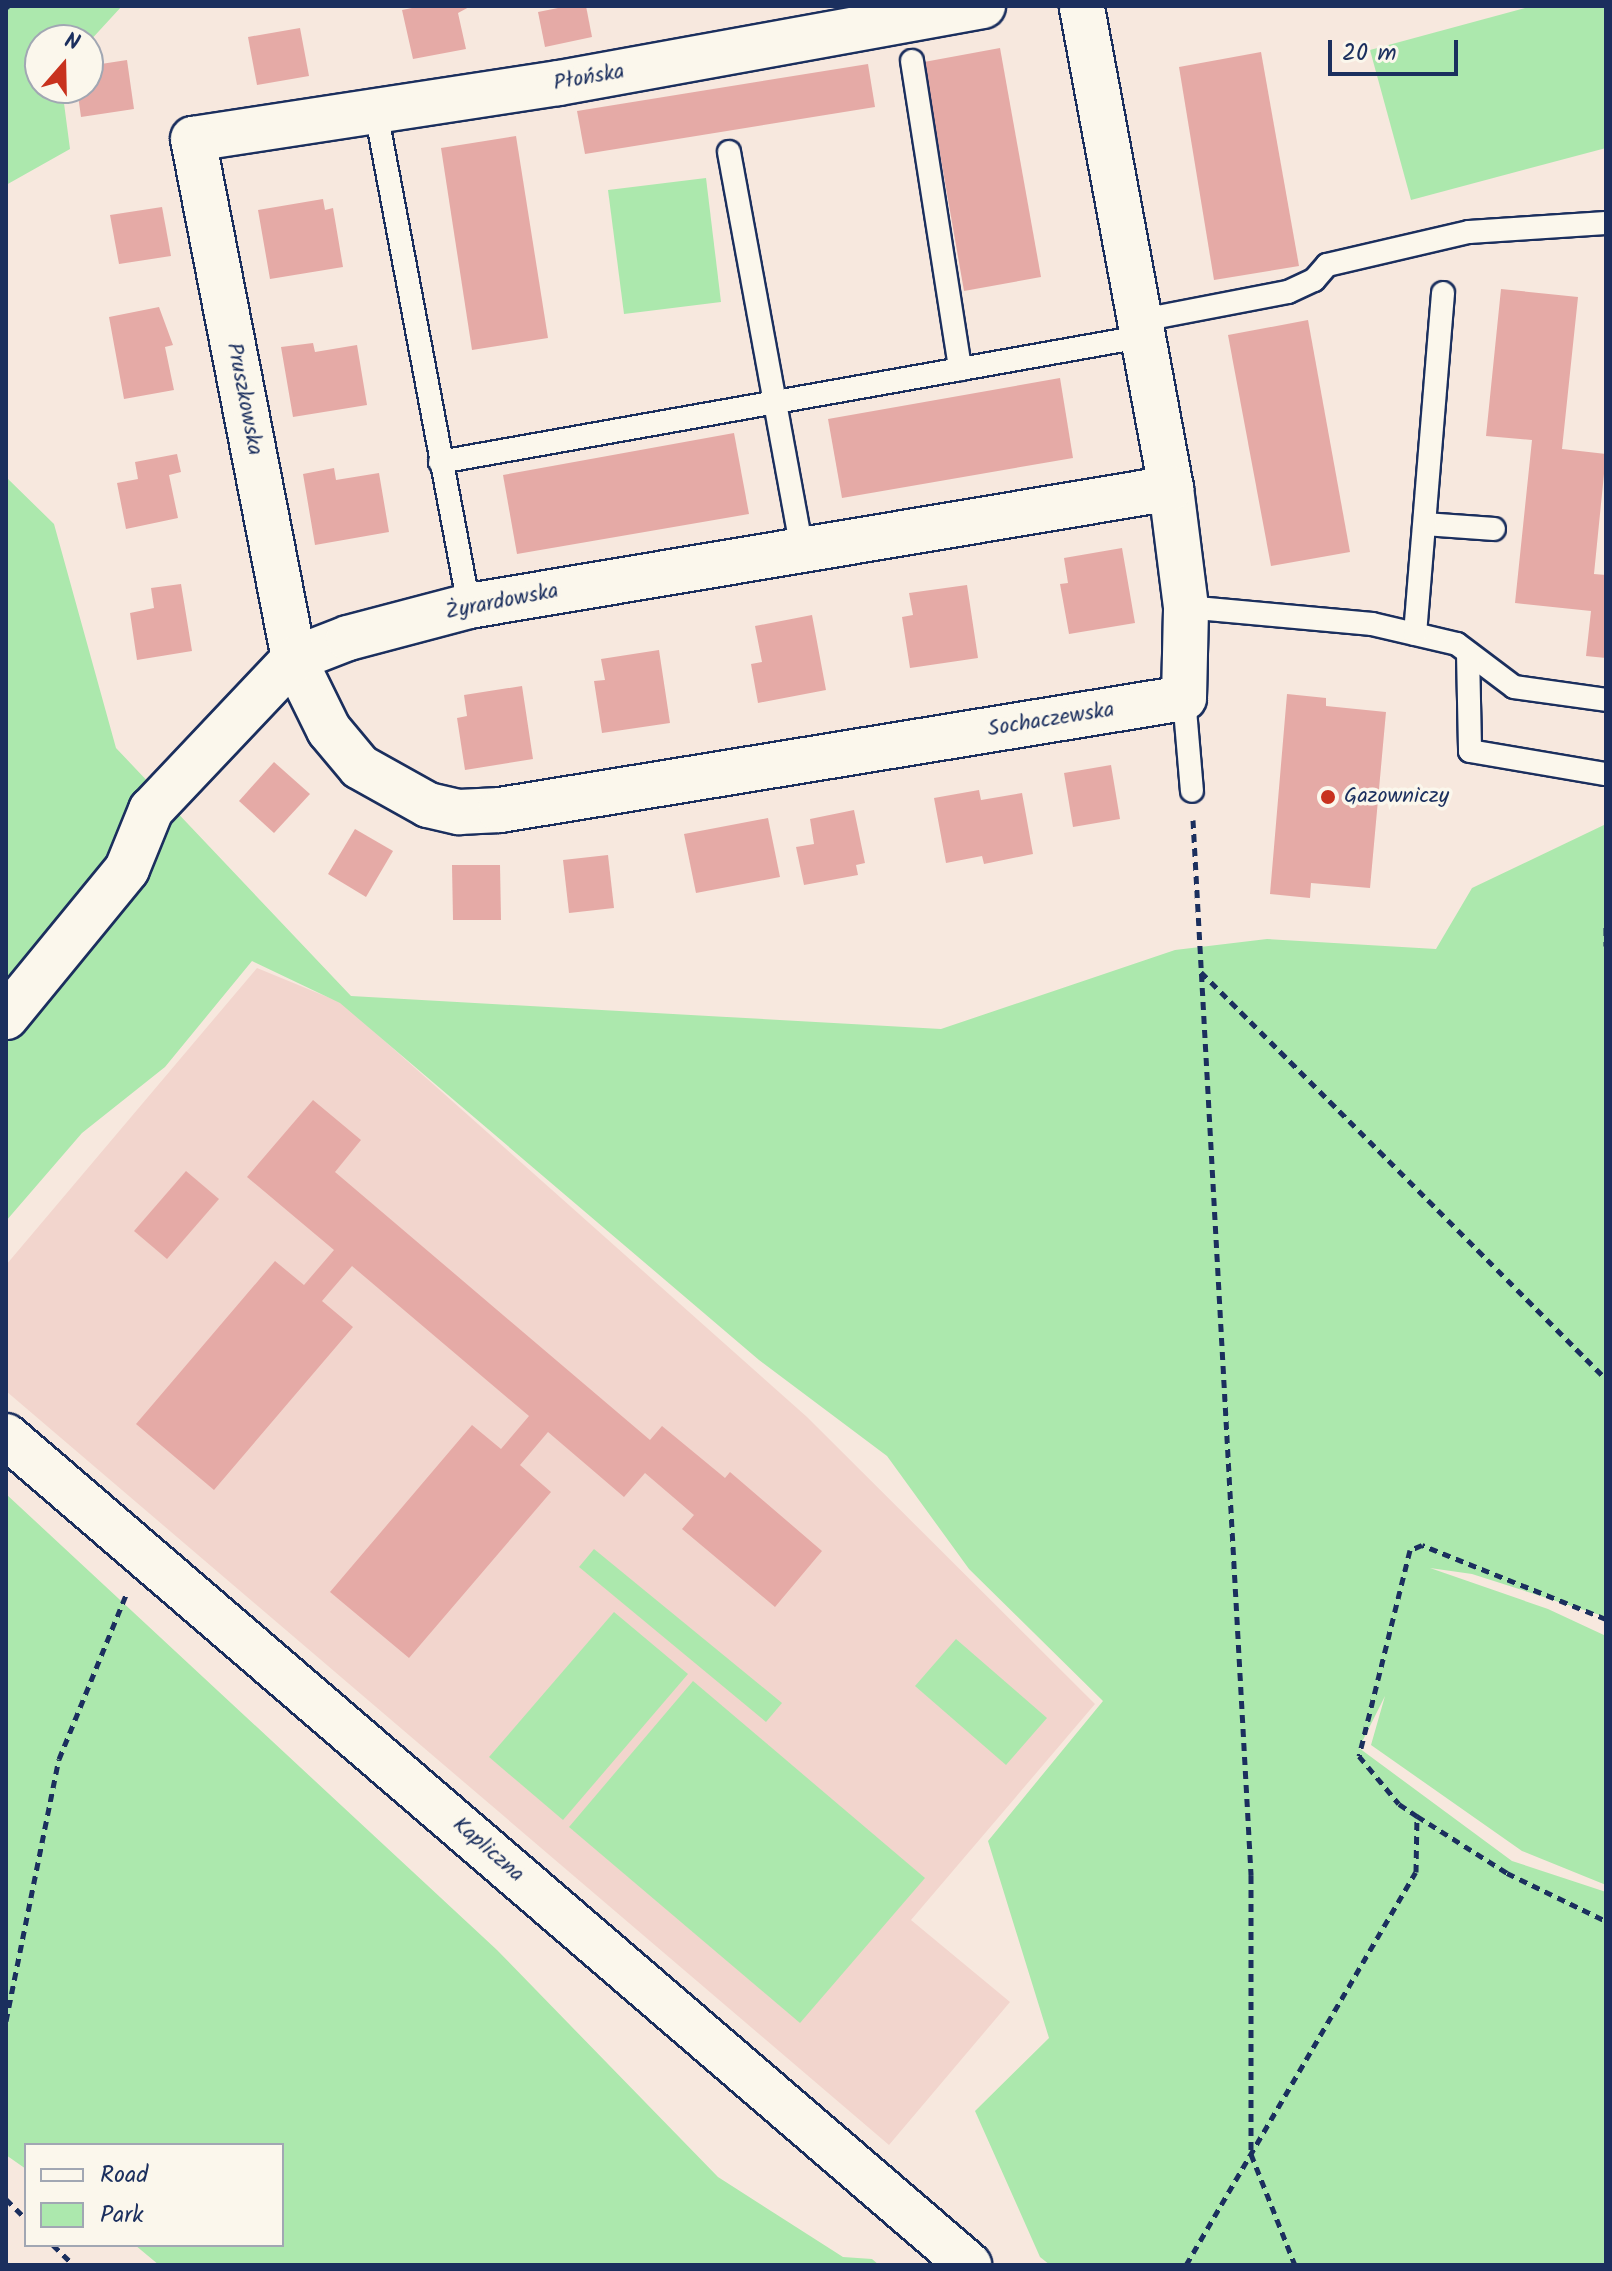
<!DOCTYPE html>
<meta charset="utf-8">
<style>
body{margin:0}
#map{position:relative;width:1612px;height:2271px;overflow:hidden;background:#f7e8de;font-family:Kalam,sans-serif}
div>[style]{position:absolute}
.built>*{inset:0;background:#f2d5cd}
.green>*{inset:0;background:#ace8ad}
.building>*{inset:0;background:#e5aaa6}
.path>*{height:5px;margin-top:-2.5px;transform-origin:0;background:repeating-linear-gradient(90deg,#1b2f5e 0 8px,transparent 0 14px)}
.roads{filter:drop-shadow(2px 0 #1b2f5e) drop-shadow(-2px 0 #1b2f5e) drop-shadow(0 2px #1b2f5e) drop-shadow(0 -2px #1b2f5e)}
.lane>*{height:22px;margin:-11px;padding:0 11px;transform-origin:11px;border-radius:11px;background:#fbf7ec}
.street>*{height:44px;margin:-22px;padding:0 22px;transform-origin:22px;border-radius:22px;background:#fbf7ec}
.dots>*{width:22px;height:22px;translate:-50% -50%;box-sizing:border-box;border:4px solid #fbf7ec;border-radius:50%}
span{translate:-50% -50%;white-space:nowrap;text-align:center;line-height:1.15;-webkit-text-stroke:7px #fbf7ec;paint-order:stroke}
.street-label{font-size:22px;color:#1b2f5e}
.poi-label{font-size:22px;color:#1b2f5e}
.left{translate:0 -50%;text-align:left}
.frame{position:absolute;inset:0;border:8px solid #1b2f5e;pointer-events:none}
.legend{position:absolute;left:24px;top:2143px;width:260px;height:104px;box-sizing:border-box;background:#fbf7ec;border:2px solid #a1a7b3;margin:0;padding:10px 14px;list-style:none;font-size:24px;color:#1b2f5e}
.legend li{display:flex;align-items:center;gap:16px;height:40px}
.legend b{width:40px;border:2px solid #a1a7b3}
.north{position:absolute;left:24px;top:24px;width:80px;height:80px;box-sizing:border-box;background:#fbf7ec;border:2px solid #a1a7b3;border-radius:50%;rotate:20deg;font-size:22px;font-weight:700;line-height:32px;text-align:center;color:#1b2f5e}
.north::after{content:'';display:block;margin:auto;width:28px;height:36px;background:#c8321e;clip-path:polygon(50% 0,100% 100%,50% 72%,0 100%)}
.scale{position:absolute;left:1328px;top:40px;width:130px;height:36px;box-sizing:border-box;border:4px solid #1b2f5e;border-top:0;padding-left:10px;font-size:24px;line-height:28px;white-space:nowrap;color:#1b2f5e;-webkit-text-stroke:6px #fbf7ec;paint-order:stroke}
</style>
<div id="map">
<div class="built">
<i style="clip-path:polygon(257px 968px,342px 1003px,807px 1417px,1095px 1704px,911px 1920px,1010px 2002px,889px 2145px,6px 1391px,6px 1265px)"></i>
</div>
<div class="green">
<i style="clip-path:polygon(6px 6px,122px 6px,88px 43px,40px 40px,40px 88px,62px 88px,70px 149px,6px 185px)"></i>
<i style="clip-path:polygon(1532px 6px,1606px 6px,1606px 148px,1411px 200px,1370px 50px)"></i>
<i style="clip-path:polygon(706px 178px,721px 302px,624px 314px,608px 190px)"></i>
<i style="clip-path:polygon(6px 477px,54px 524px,116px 748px,351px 996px,941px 1029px,1175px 950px,1267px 939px,1436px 949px,1472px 888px,1606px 824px,1606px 1617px,1472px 1574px,1430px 1568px,1548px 1609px,1606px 1636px,1606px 1885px,1522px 1851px,1371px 1745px,1385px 1696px,1359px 1748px,1512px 1861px,1606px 1892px,1606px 2265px,1050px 2265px,1040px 2257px,975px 2111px,1049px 2038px,988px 1841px,1103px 1701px,969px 1569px,887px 1456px,759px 1360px,340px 1003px,252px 961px,165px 1067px,82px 1133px,6px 1221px)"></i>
<i style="clip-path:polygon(6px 1494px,497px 1950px,718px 2177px,843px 2257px,872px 2259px,879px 2265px,159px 2265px,135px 2245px,282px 2245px,282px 2145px,26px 2145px,26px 2169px,6px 2155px)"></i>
<i style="clip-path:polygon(594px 1549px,782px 1703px,766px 1722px,579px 1567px)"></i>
<i style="clip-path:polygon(614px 1612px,688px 1674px,563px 1820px,489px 1757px)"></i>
<i style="clip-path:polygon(956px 1639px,1047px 1718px,1006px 1765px,915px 1686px)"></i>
<i style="clip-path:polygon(693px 1681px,925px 1878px,800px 2023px,569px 1827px)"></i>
</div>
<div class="building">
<i style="clip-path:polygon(422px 6px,471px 6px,458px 13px,466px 49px,413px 59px,402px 10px)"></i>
<i style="clip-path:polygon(568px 6px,586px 6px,592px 37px,545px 47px,538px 12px)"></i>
<i style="clip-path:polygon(300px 28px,309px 76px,257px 85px,248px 37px)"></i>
<i style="clip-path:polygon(1000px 48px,1041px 277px,964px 291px,924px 62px)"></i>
<i style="clip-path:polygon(1261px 52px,1299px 266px,1214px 280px,1179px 67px)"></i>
<i style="clip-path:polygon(127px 60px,134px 109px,81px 117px,77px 88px,88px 88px,88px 66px)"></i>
<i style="clip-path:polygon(868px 64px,875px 107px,585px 154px,577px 111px)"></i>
<i style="clip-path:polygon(516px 136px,548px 338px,472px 350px,441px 148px)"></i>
<i style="clip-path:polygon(323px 199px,325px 210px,333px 208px,343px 267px,270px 279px,258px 210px)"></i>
<i style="clip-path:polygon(162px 207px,171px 256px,119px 264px,110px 215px)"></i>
<i style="clip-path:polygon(1501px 289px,1578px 297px,1562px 449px,1606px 454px,1594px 574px,1606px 575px,1606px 658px,1586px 656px,1591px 611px,1515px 603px,1532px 440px,1486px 436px)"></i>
<i style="clip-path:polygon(159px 307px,173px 345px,165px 347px,174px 390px,124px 399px,109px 317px)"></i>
<i style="clip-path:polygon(1308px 320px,1350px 552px,1271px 566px,1228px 335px)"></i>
<i style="clip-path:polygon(313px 343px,315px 352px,357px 345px,367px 405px,293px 417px,281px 347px)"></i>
<i style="clip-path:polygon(1060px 378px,1073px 458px,842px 498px,828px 419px)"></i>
<i style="clip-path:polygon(734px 433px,749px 514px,517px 554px,503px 475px)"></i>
<i style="clip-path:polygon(177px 454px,181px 472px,169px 475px,178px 518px,126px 529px,117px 483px,138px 479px,135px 462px)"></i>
<i style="clip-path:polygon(334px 468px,336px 480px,379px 473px,389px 532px,315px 545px,303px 474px)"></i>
<i style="clip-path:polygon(1122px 548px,1135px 623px,1069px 634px,1060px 584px,1068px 583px,1064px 558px)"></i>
<i style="clip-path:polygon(181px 584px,192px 651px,137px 660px,130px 613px,154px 608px,151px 588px)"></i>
<i style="clip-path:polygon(967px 585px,978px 658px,910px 668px,902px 617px,913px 615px,909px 593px)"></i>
<i style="clip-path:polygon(812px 615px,826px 690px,758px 703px,751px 664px,762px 662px,755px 626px)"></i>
<i style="clip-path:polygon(659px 650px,670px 723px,602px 733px,594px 681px,605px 680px,601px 659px)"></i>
<i style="clip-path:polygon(522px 686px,533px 759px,465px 770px,457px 718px,467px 716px,464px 695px)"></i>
<i style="clip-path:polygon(1287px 694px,1326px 698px,1326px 706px,1386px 712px,1370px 888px,1311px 883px,1310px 898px,1270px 894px)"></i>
<i style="clip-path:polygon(274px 762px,310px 794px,274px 833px,239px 801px)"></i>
<i style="clip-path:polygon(1111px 765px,1120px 819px,1073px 827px,1064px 773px)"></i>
<i style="clip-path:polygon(979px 790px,981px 800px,1022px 793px,1033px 854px,984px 864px,982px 856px,946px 863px,934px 798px)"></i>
<i style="clip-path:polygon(854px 810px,865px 863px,856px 865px,858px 875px,804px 885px,796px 847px,814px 844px,810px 819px)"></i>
<i style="clip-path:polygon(768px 818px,780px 877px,696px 893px,684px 834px)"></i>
<i style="clip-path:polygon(355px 829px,393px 851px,366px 897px,328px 874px)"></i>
<i style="clip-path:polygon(608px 855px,614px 908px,569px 913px,563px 860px)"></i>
<i style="clip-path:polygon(452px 865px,500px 865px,501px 920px,453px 920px)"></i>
<i style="clip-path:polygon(313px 1100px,361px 1140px,335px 1172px,650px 1440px,662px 1426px,725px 1478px,730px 1472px,822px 1551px,775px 1607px,682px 1529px,694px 1515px,645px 1473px,624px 1497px,548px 1432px,520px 1465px,551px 1492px,409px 1658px,330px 1592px,472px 1425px,501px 1449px,529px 1416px,352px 1266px,322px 1301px,353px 1327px,214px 1490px,136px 1424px,275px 1261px,304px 1285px,334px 1250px,247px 1177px)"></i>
<i style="clip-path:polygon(186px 1171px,219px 1199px,167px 1259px,134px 1231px)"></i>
</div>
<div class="path">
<i style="left:6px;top:7px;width:3px;rotate:-18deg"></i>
<i style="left:1193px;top:820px;width:1057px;rotate:86.85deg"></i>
<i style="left:1251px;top:1875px;width:279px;rotate:90deg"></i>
<i style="left:1251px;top:2154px;width:119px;rotate:68.4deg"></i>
<i style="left:1606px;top:927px;width:19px;rotate:90deg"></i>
<i style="left:1201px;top:972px;width:574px;rotate:45.14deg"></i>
<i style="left:1606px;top:1619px;width:198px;rotate:-158.1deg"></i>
<i style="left:1422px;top:1545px;width:13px;rotate:157deg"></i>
<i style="left:1410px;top:1550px;width:212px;rotate:103.9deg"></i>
<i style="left:1359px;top:1756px;width:62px;rotate:50.2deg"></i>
<i style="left:1399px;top:1804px;width:22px;rotate:34deg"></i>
<i style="left:1417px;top:1816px;width:107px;rotate:32.3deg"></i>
<i style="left:1507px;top:1873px;width:110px;rotate:25.9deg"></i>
<i style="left:6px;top:2021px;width:267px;rotate:-78.6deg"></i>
<i style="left:59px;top:1759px;width:177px;rotate:-67.8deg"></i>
<i style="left:6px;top:2199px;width:28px;rotate:45deg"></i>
<i style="left:53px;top:2245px;width:29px;rotate:44deg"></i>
<i style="left:1186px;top:2265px;width:455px;rotate:-59.7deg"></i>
<i style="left:1416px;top:1872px;width:55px;rotate:-89deg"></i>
</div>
<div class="roads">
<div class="lane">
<i style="left:912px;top:61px;width:312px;rotate:81.1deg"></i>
<i style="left:376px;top:112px;width:503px;rotate:79.34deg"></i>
<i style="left:729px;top:152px;width:405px;rotate:79.6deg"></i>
<i style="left:1137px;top:321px;width:154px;rotate:-10.9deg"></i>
<i style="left:1288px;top:292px;width:29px;rotate:-25deg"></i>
<i style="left:1314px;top:280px;width:20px;rotate:-49deg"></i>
<i style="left:1327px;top:265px;width:146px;rotate:-13.1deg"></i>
<i style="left:1469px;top:232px;width:137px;rotate:-3.8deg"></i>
<i style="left:440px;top:462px;width:711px;rotate:-10.12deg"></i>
<i style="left:1425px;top:524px;width:69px;rotate:4.1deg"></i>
<i style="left:1186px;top:607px;width:187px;rotate:5.2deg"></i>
<i style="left:1372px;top:624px;width:87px;rotate:13.2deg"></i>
<i style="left:1457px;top:644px;width:71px;rotate:37deg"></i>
<i style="left:1514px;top:687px;width:93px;rotate:8deg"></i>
<i style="left:1415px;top:634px;width:342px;rotate:-85.3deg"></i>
<i style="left:1468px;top:653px;width:98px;rotate:88.8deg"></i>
<i style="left:1470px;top:751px;width:136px;rotate:9.7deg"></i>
<i style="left:1184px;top:698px;width:93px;rotate:85.1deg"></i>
</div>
<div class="street">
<i style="left:983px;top:6px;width:432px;rotate:169.7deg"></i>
<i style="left:558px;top:83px;width:369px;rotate:171.3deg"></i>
<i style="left:193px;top:139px;width:530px;rotate:79.01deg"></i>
<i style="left:294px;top:659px;width:79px;rotate:63.8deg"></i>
<i style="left:329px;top:730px;width:48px;rotate:50deg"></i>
<i style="left:360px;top:767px;width:78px;rotate:29.2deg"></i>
<i style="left:428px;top:805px;width:32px;rotate:13deg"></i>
<i style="left:459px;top:812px;width:41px;rotate:-2.8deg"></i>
<i style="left:500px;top:810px;width:693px;rotate:-9.3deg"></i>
<i style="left:1184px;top:698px;width:91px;rotate:-88.7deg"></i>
<i style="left:1186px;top:607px;width:120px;rotate:-97.2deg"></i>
<i style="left:1171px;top:488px;width:490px;rotate:-100.5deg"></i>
<i style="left:6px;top:1017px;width:191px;rotate:-50.7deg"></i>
<i style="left:127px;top:869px;width:64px;rotate:-67.9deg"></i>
<i style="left:151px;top:810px;width:208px;rotate:-46.6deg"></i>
<i style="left:294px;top:659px;width:58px;rotate:-21.3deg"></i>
<i style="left:348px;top:638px;width:125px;rotate:-14.8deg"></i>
<i style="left:469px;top:606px;width:712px;rotate:-9.54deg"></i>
<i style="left:6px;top:1436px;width:1271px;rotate:40.72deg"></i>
</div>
</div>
<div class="dots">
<i style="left:1328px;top:797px;background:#c8321e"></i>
</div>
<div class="street-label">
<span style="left:589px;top:78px;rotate:-10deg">Płońska</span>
<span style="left:244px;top:399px;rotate:79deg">Pruszkowska</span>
<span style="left:502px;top:602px;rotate:-11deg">Żyrardowska</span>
<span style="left:1051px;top:720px;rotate:-9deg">Sochaczewska</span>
<span style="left:488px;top:1850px;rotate:41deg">Kapliczna</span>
</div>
<div class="poi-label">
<span class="left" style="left:1344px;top:797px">Gazowniczy</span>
</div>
<div class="frame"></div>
<ul class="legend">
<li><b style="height:10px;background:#fbf7ec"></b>Road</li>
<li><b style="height:22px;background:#ace8ad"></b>Park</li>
</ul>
<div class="north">N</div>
<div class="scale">20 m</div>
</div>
